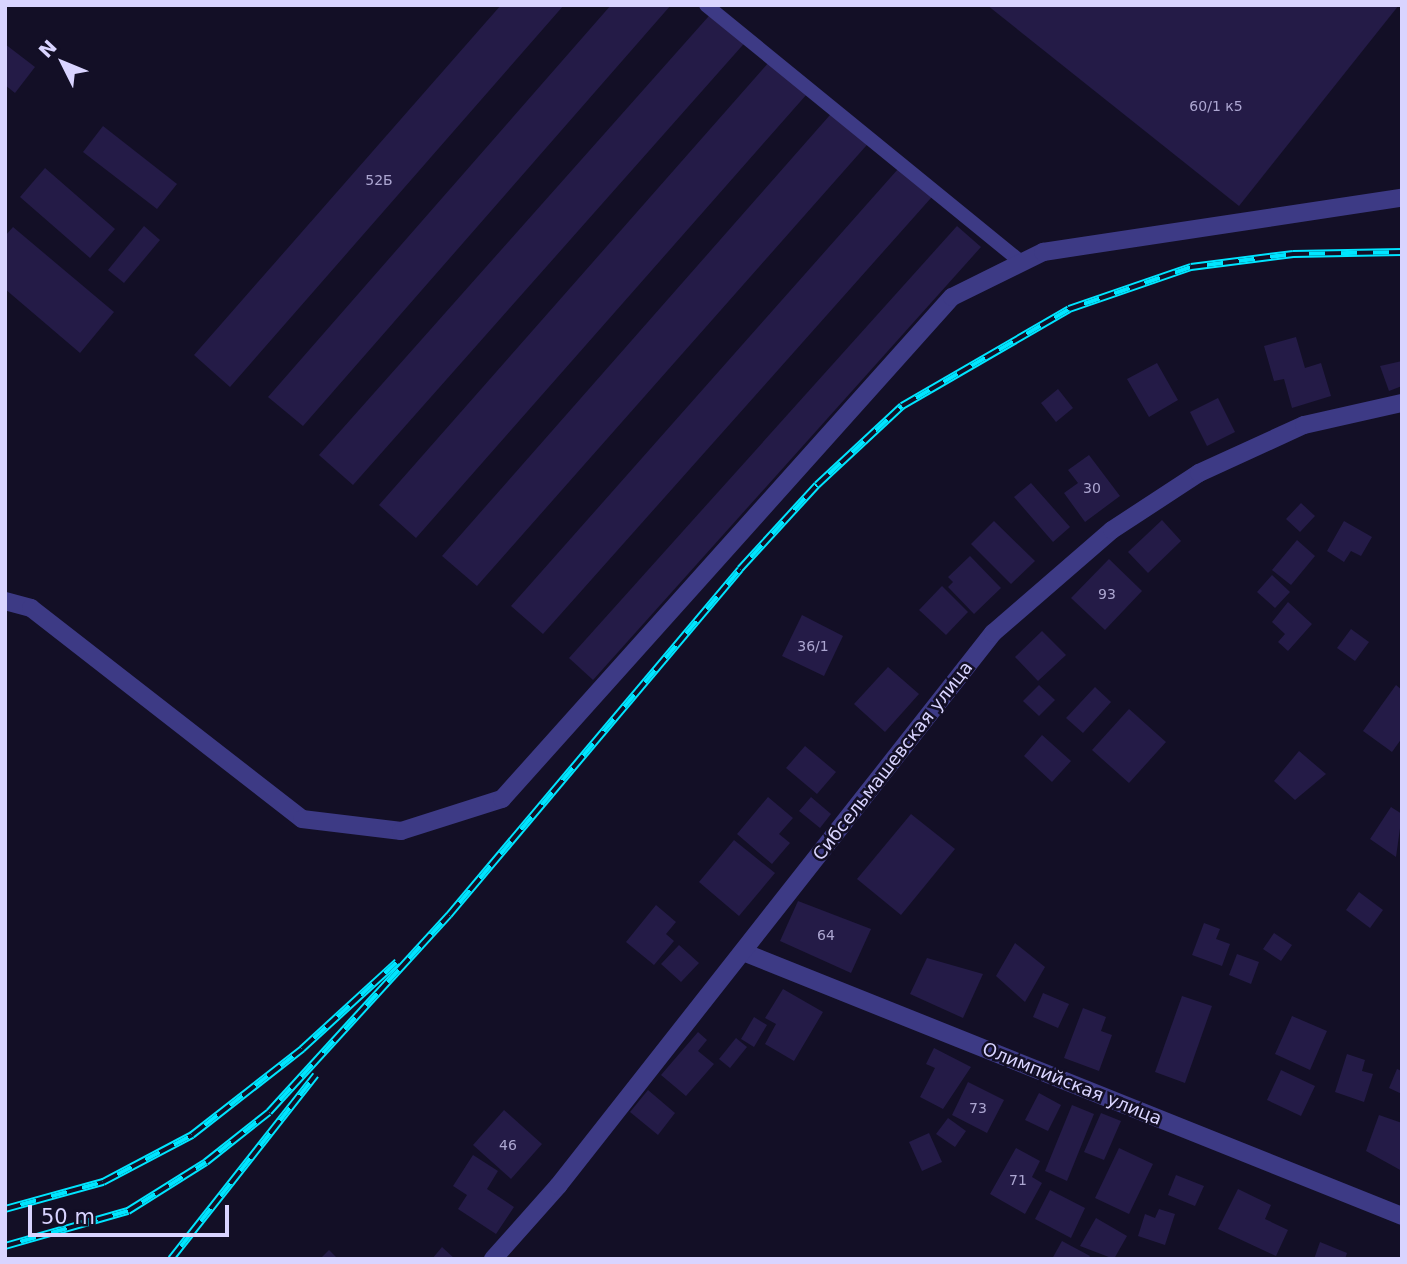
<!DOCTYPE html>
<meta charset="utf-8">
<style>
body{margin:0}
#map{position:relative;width:1407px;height:1264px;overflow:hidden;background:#130f26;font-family:"DejaVu Sans",sans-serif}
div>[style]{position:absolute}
.building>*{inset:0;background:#241b47}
.lane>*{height:14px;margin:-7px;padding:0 7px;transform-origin:7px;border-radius:7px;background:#3d3a85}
.street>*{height:18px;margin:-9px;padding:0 9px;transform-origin:9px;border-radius:9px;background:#3d3a85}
.rail>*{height:8px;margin-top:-4px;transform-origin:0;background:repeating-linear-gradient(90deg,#130f26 0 16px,#00e5ff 0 32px);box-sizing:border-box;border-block:2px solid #00e5ff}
span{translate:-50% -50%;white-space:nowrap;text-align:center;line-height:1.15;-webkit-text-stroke:5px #130f26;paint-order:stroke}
.number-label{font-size:14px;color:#aca6d1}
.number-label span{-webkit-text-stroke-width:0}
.street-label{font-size:18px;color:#d9d4ff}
.frame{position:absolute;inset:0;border:7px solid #d9d4ff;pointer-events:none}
.north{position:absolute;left:28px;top:28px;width:70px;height:70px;-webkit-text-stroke:5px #130f26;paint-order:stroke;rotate:313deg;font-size:19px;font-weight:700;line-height:28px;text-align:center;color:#d9d4ff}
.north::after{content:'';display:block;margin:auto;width:24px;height:32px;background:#d9d4ff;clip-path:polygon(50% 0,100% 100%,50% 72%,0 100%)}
.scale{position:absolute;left:28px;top:1205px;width:201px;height:32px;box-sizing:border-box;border:4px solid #d9d4ff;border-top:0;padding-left:9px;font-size:21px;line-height:24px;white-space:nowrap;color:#d9d4ff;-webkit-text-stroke:5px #130f26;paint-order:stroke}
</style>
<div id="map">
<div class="building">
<i style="clip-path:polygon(501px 5px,564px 5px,230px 387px,194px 355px)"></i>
<i style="clip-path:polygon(611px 5px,671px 5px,303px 426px,268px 397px)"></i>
<i style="clip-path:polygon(987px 5px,1399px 5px,1239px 206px)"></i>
<i style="clip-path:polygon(716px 8px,749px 38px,353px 485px,319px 455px)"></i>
<i style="clip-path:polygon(5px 44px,35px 67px,15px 93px,5px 85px)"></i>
<i style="clip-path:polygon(770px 61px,807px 94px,416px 538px,379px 505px)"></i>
<i style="clip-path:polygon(837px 107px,873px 138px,477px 586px,442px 556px)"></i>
<i style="clip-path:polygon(103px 126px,177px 184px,157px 209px,83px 152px)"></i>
<i style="clip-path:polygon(906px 160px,939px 189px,543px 634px,511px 606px)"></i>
<i style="clip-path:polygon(45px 168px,115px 229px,90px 258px,20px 197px)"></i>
<i style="clip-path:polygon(144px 226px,160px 240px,124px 283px,108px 270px)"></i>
<i style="clip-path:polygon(957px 226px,981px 247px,593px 680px,569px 658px)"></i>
<i style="clip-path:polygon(13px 227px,114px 312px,80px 353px,5px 289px,5px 236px)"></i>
<i style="clip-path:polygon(1296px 337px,1305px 368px,1321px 363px,1331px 396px,1292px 408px,1284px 379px,1274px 381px,1264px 346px)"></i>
<i style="clip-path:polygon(1402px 361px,1402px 386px,1389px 391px,1380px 366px)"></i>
<i style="clip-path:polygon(1157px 363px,1178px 400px,1149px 417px,1127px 379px)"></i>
<i style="clip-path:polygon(1058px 389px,1073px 408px,1056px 422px,1041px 403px)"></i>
<i style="clip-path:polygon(1218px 398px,1235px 432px,1207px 446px,1190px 412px)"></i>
<i style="clip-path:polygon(1089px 455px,1120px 496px,1085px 522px,1064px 493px,1078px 483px,1068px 470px)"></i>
<i style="clip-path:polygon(1031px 483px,1070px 527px,1053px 542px,1014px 497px)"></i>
<i style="clip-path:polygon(1301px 503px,1315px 516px,1300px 532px,1286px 519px)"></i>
<i style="clip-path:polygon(1162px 520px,1181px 541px,1148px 573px,1128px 552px)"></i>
<i style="clip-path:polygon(994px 521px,1035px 561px,1011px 584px,971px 544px)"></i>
<i style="clip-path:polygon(1344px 521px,1372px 537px,1361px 556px,1351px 551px,1344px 562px,1327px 551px)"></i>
<i style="clip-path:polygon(1297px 540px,1315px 556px,1291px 585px,1272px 570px)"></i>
<i style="clip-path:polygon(970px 556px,1001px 588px,974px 614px,948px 587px,953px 582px,948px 577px)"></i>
<i style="clip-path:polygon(1109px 559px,1142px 591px,1105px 630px,1071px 598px)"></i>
<i style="clip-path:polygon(1272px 575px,1290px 592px,1275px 608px,1257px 592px)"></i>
<i style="clip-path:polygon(942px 586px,968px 612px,946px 635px,919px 610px)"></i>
<i style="clip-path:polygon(1288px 602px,1312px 624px,1288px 651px,1278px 642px,1285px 634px,1272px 622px)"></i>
<i style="clip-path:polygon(802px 615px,843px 636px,824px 676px,782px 656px)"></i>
<i style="clip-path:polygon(1351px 629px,1369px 642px,1355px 661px,1337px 648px)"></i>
<i style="clip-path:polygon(1042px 631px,1066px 655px,1038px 681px,1015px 657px)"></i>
<i style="clip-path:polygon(888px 667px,919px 694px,885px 732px,854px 704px)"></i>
<i style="clip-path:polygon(1039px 685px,1055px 700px,1039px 716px,1023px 701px)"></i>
<i style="clip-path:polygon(1396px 685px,1402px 690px,1402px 738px,1392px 752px,1363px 731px)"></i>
<i style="clip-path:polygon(1095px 687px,1111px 702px,1083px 733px,1066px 718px)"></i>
<i style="clip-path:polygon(1129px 709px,1166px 742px,1129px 783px,1092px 750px)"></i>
<i style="clip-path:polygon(1042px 735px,1071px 761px,1052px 782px,1024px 756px)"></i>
<i style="clip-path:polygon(805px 746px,836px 772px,817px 794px,786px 768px)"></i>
<i style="clip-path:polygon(1299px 751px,1326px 774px,1295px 800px,1274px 781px)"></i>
<i style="clip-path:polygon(768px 797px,793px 818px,779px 834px,790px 843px,772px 864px,737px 834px)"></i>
<i style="clip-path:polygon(811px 797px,831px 814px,820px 828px,799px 811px)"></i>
<i style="clip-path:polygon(1391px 807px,1402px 814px,1396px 857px,1370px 839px)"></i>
<i style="clip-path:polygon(911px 814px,955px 849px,901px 915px,857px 879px)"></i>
<i style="clip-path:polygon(734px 840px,775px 873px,739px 916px,699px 882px)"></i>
<i style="clip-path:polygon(1359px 892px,1383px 910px,1370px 928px,1346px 910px)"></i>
<i style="clip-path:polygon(798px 901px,871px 929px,851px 973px,780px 941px)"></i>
<i style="clip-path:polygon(656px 905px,676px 922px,666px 934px,674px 941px,654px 965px,626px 942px)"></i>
<i style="clip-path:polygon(1204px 923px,1220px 929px,1216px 939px,1230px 944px,1222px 966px,1192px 955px)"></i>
<i style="clip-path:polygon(1274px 933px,1292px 945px,1281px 961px,1263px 949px)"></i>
<i style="clip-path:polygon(1015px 943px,1045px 967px,1025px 1002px,996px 976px)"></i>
<i style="clip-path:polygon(679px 945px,699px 963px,681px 982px,661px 964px)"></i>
<i style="clip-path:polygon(1237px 954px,1259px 962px,1251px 984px,1229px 975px)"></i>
<i style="clip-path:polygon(927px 958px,983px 974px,963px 1018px,910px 994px)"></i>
<i style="clip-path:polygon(783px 989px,823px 1012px,794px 1061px,765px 1044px,776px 1024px,765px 1018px)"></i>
<i style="clip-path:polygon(1043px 993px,1069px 1004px,1058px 1028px,1033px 1017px)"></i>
<i style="clip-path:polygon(1182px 996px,1212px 1006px,1185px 1083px,1155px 1072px)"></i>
<i style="clip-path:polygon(1083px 1008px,1106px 1017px,1101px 1031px,1112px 1035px,1099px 1071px,1064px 1058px)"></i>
<i style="clip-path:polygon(1292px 1016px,1327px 1031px,1310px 1070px,1275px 1054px)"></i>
<i style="clip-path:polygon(754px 1017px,767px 1025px,754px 1047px,741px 1039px)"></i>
<i style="clip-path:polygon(698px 1032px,707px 1040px,698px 1051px,714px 1064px,686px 1096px,661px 1075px)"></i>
<i style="clip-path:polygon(736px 1038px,747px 1047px,730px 1068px,719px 1059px)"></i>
<i style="clip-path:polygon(934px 1048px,971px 1067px,943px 1109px,920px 1097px,935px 1068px,926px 1064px)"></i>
<i style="clip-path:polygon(1347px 1054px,1365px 1060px,1362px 1071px,1373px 1074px,1364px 1102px,1335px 1092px)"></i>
<i style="clip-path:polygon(1397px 1069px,1402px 1071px,1402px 1094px,1389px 1088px)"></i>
<i style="clip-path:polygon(1281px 1070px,1315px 1086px,1301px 1116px,1267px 1100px)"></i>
<i style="clip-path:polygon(968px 1082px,1004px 1100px,987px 1133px,952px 1115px)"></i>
<i style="clip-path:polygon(648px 1090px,675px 1113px,658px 1135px,630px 1112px)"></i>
<i style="clip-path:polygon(1039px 1093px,1061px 1105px,1048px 1131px,1025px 1120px)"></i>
<i style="clip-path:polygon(1072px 1105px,1094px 1114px,1067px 1181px,1045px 1171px)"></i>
<i style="clip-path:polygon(504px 1110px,542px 1144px,511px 1179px,473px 1145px)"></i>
<i style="clip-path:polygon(1101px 1113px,1121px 1121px,1104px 1160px,1084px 1152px)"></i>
<i style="clip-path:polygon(1379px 1115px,1402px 1123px,1402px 1171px,1366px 1151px)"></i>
<i style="clip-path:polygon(948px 1118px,966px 1131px,955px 1147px,936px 1134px)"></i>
<i style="clip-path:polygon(929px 1133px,942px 1162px,922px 1171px,909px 1142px)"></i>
<i style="clip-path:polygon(1016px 1148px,1040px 1161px,1032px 1177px,1042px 1183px,1025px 1214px,990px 1194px)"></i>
<i style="clip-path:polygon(1119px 1148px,1153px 1164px,1129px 1214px,1095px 1198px)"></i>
<i style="clip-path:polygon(473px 1155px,498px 1171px,487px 1189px,514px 1207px,496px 1234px,458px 1209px,467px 1195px,453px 1186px)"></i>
<i style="clip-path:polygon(1176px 1175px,1204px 1186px,1195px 1206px,1168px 1195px)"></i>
<i style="clip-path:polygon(1238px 1189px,1271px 1205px,1265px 1219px,1288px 1230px,1276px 1256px,1218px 1229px)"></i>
<i style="clip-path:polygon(1050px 1190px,1085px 1208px,1071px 1238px,1035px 1219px)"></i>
<i style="clip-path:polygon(1159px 1209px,1175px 1214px,1165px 1245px,1138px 1236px,1145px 1214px,1155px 1218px)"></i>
<i style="clip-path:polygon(1096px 1218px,1127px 1236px,1114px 1259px,1080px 1246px)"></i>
<i style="clip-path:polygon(1062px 1241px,1090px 1256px,1088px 1259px,1052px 1259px)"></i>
<i style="clip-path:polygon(1320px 1242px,1347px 1253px,1345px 1259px,1314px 1259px)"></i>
<i style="clip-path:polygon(442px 1247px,455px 1259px,432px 1259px)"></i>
<i style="clip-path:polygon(329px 1250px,338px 1259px,320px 1259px)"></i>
</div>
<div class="lane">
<i style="left:706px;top:5px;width:408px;rotate:39.2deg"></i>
</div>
<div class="street">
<i style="left:5px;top:601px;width:27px;rotate:15deg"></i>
<i style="left:31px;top:608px;width:343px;rotate:37.9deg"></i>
<i style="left:302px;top:819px;width:100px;rotate:6.9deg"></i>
<i style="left:401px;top:831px;width:106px;rotate:-17.6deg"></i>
<i style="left:502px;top:799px;width:674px;rotate:-48.13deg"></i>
<i style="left:952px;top:297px;width:102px;rotate:-26.3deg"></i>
<i style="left:1043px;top:252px;width:363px;rotate:-8.6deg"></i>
<i style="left:743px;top:952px;width:710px;rotate:21.83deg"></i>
<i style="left:493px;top:1259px;width:98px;rotate:-48.3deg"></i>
<i style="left:558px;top:1186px;width:704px;rotate:-51.81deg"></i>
<i style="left:993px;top:633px;width:157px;rotate:-40.9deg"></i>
<i style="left:1112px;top:530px;width:104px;rotate:-33.2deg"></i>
<i style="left:1199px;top:473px;width:115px;rotate:-24.6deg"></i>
<i style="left:1304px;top:425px;width:100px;rotate:-12.7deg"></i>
</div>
<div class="rail">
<i style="left:5px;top:1209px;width:102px;rotate:-15.4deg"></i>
<i style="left:103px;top:1182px;width:101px;rotate:-27.8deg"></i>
<i style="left:192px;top:1135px;width:140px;rotate:-38deg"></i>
<i style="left:302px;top:1049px;width:129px;rotate:-42.5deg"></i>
<i style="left:5px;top:1246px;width:128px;rotate:-15.9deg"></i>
<i style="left:128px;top:1211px;width:92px;rotate:-32.1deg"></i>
<i style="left:206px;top:1162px;width:80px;rotate:-38.4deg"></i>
<i style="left:269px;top:1112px;width:267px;rotate:-47.6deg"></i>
<i style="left:449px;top:915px;width:452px;rotate:-49.9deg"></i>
<i style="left:740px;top:569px;width:114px;rotate:-47.5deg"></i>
<i style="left:817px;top:485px;width:116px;rotate:-42.9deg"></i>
<i style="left:902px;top:406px;width:193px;rotate:-30.1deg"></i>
<i style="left:1069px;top:309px;width:129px;rotate:-19deg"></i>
<i style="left:1191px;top:267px;width:103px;rotate:-7.3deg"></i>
<i style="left:1293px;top:254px;width:109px;rotate:-1.1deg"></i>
<i style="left:171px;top:1259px;width:234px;rotate:-51.8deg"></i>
</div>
<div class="number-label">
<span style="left:1216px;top:106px">60/1 к5</span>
<span style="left:379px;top:180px">52Б</span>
<span style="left:1092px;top:488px">30</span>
<span style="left:1107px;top:594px">93</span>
<span style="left:813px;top:646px">36/1</span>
<span style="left:826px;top:935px">64</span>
<span style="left:978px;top:1108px">73</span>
<span style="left:508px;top:1145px">46</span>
<span style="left:1018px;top:1180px">71</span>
</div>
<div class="street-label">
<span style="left:893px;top:761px;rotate:-52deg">Сибсельмашевская улица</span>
<span style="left:1072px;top:1084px;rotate:22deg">Олимпийская улица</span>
</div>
<div class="frame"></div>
<div class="north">N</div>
<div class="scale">50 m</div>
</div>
